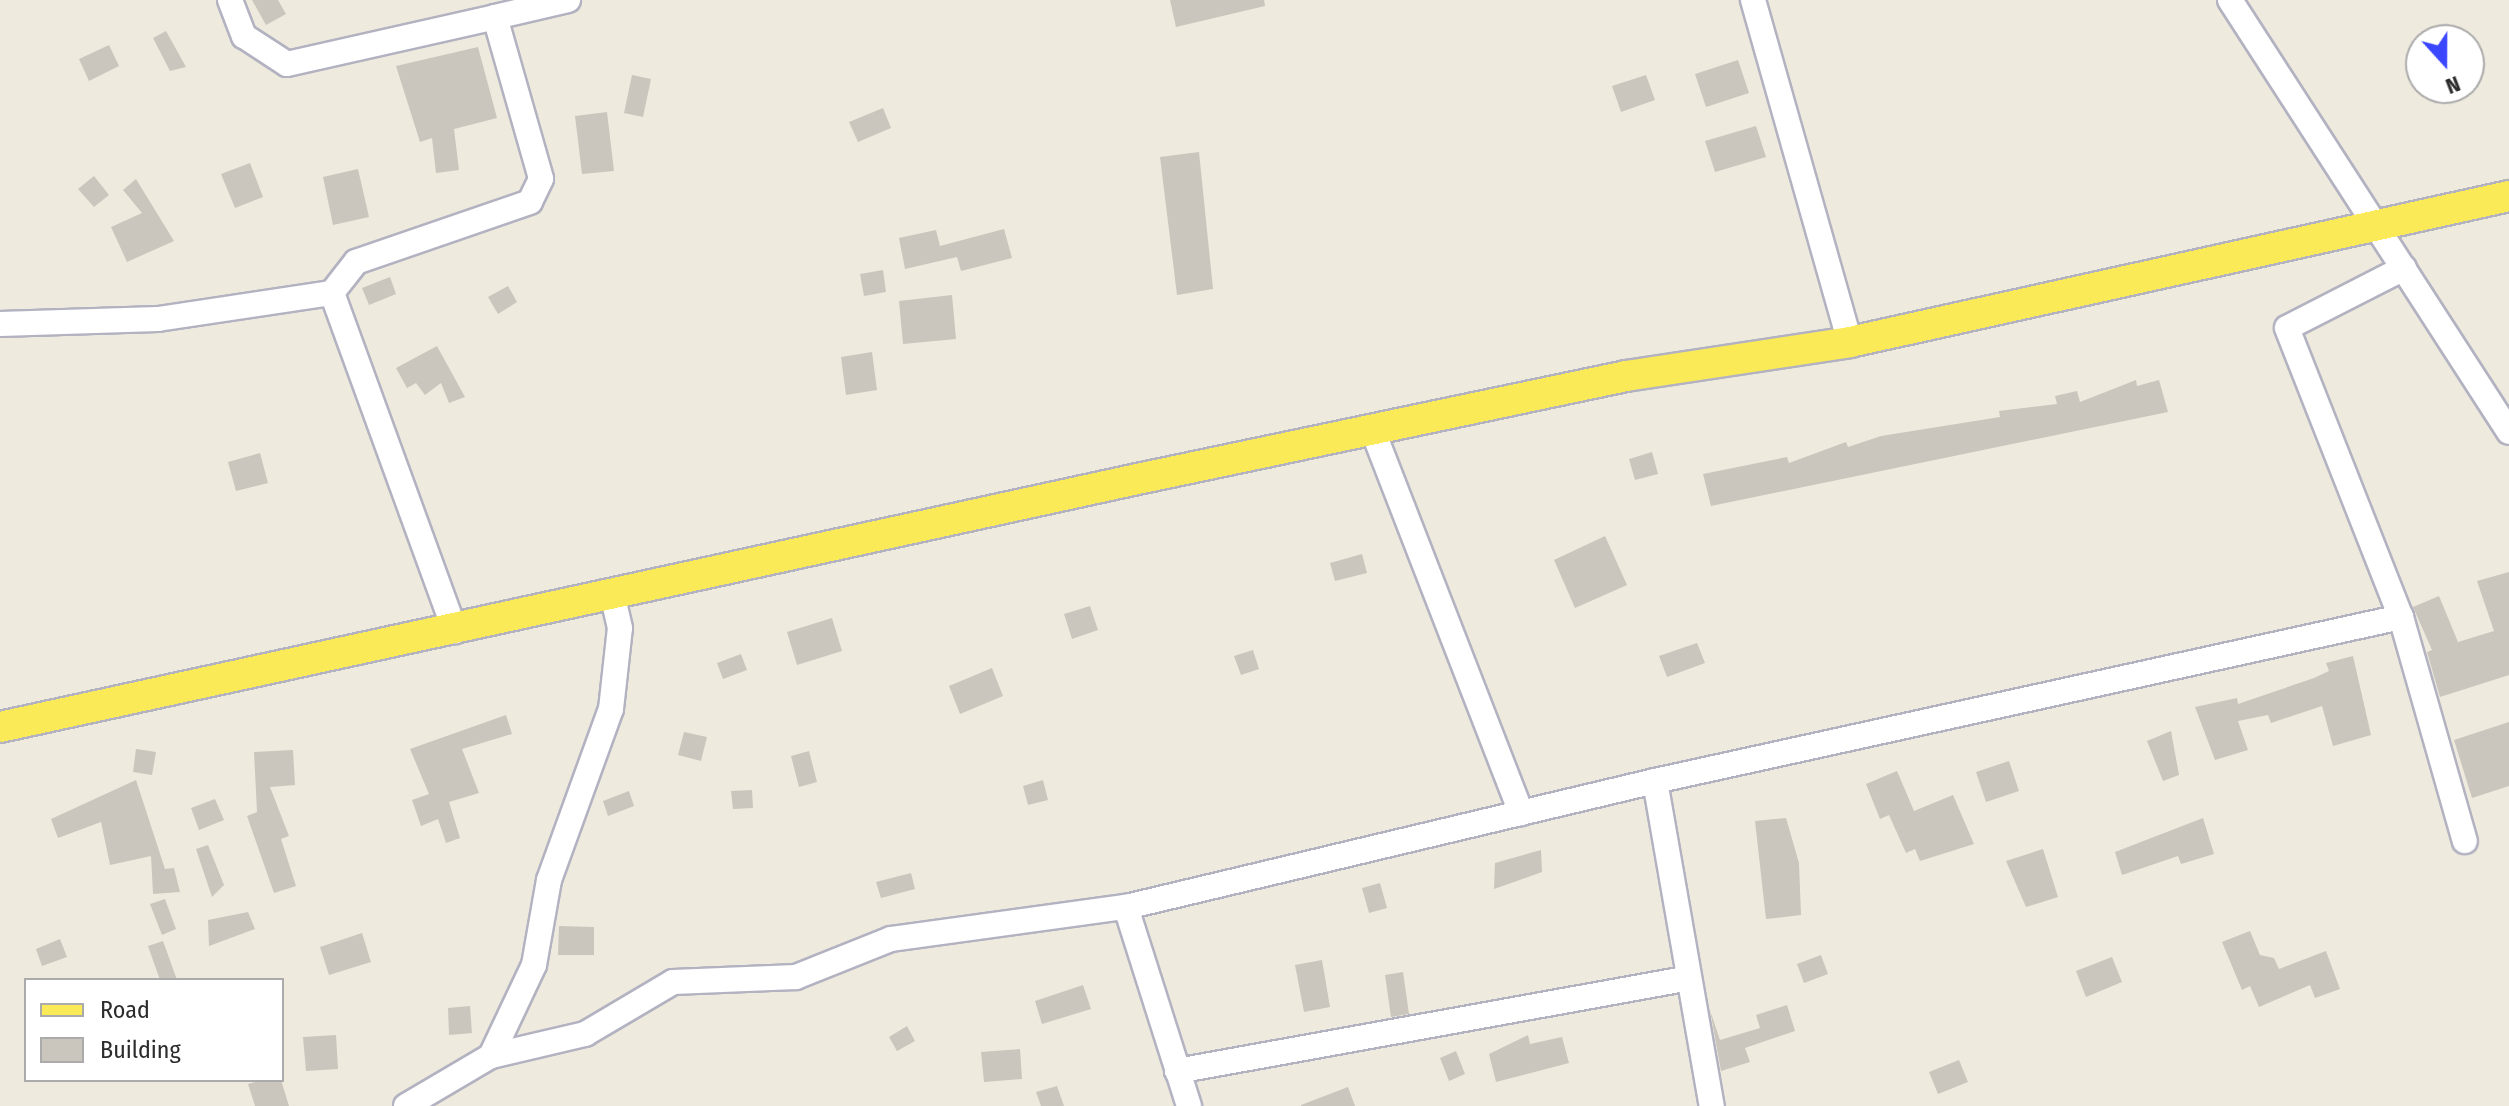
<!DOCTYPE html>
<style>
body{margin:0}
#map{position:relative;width:2509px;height:1106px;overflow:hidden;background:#efeade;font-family:"Fira Sans Condensed",sans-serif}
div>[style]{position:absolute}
.building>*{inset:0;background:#cac6bd}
.roads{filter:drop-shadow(2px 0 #b2b2c1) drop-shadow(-2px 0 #b2b2c1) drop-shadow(0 2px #b2b2c1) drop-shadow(0 -2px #b2b2c1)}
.minor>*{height:24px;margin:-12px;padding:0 12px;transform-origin:12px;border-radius:12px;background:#fff}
.major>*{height:30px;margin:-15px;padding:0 15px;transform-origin:15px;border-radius:15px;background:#fbea57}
span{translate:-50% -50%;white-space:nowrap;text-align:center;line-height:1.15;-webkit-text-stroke:7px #fff;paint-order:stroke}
.legend{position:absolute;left:24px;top:978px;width:260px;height:104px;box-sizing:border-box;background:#fff;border:2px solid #ababab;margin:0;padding:10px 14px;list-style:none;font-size:24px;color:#2c2c2c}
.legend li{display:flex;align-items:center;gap:16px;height:40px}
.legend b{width:40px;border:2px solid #ababab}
.north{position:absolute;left:2405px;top:24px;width:80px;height:80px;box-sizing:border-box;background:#fff;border:2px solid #ababab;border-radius:50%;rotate:159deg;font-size:22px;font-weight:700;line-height:32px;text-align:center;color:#2c2c2c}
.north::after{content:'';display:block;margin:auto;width:28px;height:36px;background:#3b46ff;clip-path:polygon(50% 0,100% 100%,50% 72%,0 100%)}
</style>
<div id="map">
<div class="building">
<i style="clip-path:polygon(252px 0,278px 0,286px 14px,266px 25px)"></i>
<i style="clip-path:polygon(1170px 0,1264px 0,1265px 6px,1176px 27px)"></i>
<i style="clip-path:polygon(166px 31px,186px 67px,170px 71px,153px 38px)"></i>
<i style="clip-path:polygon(109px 45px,119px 66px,89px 81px,79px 59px)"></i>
<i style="clip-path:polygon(478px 47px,497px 118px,454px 129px,459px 170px,436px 173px,432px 138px,420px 142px,396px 66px)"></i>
<i style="clip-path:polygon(1738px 60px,1749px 93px,1706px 107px,1695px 74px)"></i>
<i style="clip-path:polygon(632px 75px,651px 79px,643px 117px,624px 113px)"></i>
<i style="clip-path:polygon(1646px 75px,1655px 100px,1621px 112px,1612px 86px)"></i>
<i style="clip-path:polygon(883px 108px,891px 128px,858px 142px,849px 122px)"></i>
<i style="clip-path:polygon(607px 112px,614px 171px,582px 174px,575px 116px)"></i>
<i style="clip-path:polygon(1756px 126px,1766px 157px,1715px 172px,1705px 141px)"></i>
<i style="clip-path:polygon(1199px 152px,1213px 289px,1177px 295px,1160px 157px)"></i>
<i style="clip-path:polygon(250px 163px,263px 197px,235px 208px,221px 174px)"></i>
<i style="clip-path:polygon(358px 169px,369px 217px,333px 225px,323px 177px)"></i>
<i style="clip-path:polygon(94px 176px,109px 195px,94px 207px,78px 189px)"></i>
<i style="clip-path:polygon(136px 179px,174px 241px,127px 262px,111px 227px,142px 213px,123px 190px)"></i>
<i style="clip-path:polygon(1004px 229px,1012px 258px,961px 271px,957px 257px,905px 269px,899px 238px,936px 230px,940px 246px)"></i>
<i style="clip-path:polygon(883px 270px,886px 292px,864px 296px,860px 274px)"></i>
<i style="clip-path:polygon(390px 277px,396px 294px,369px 305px,362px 288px)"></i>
<i style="clip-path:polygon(508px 286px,517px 302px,498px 314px,488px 297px)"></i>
<i style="clip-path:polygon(952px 295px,956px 339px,903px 344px,899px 301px)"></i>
<i style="clip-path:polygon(437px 346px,465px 397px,449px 403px,441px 383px,425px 395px,416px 383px,407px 388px,396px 368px)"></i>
<i style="clip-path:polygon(872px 352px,877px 390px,846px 395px,841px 357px)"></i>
<i style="clip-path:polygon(2136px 380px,2137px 386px,2159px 380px,2168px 412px,1711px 506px,1703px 474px,1787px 457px,1789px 463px,1846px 442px,1848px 447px,1881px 436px,2000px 417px,1999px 411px,2057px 404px,2055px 396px,2077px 391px,2080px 402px)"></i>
<i style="clip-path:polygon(1652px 452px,1658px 474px,1635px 480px,1629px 459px)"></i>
<i style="clip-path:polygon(260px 453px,268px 483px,236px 491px,228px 462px)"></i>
<i style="clip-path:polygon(1605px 536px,1627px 585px,1575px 608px,1554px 560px)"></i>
<i style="clip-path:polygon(1362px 554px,1367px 573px,1335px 581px,1330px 563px)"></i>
<i style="clip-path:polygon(2509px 572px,2509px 675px,2440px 697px,2427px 652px,2432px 650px,2413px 607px,2439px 596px,2458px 642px,2494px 631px,2477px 581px)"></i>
<i style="clip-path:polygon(1090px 606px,1098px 630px,1072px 639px,1064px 614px)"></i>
<i style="clip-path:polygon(832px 618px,842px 651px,797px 665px,787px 632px)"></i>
<i style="clip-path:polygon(1697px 643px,1705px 663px,1667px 677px,1659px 656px)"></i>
<i style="clip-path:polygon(1253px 650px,1259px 669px,1241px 675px,1234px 656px)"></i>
<i style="clip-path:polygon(741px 654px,747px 670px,723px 679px,717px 663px)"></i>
<i style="clip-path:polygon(2353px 656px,2371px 735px,2333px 746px,2322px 706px,2271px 723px,2268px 715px,2238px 721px,2248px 750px,2215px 760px,2195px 707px,2237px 698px,2238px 704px,2314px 678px,2329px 671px,2326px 663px)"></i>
<i style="clip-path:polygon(992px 668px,1003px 696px,960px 714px,949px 686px)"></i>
<i style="clip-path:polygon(506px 715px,512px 734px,462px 749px,479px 793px,449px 802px,460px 838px,446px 843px,438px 819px,421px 826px,412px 800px,429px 794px,410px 749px)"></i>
<i style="clip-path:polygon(2509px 722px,2509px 786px,2472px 798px,2454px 740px)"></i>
<i style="clip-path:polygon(2171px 731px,2179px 775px,2163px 781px,2147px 741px)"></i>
<i style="clip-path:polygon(684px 732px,707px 737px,701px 761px,678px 755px)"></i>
<i style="clip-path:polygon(136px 749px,156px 752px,152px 775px,133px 772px)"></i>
<i style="clip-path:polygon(293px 750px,295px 785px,270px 787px,289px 836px,281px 839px,296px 886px,274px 893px,247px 816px,257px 812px,254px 752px)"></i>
<i style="clip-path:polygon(809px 751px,817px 782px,799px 787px,791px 756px)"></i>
<i style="clip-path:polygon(2009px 761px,2019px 791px,1986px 802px,1976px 772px)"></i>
<i style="clip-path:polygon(1897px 771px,1914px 811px,1953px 795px,1974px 844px,1920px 861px,1915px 849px,1906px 853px,1889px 815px,1880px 819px,1866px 784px)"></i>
<i style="clip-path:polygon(136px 780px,165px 869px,174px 868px,180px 892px,153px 894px,151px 856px,110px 865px,101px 822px,58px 838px,51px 819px)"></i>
<i style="clip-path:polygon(1043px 780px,1048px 800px,1028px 805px,1023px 786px)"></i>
<i style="clip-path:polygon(752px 790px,753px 808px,733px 809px,731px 791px)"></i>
<i style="clip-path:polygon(629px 791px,634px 806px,608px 816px,603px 801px)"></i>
<i style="clip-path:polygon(215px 799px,224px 820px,199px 830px,191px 808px)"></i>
<i style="clip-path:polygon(1786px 818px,1799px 863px,1801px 915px,1766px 919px,1755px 821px)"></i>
<i style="clip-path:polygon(2203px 818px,2214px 854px,2181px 864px,2178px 856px,2122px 875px,2115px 852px)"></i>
<i style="clip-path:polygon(208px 845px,224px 885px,212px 897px,196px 849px)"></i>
<i style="clip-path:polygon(2043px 849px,2058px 897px,2026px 907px,2006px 861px)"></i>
<i style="clip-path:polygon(1541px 850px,1542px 872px,1494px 889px,1495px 863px)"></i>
<i style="clip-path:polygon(911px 873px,915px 889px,881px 898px,876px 882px)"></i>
<i style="clip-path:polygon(1380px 883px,1387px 908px,1369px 913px,1362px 888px)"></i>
<i style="clip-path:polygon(165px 899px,176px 929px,162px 935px,150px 904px)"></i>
<i style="clip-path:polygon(248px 912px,255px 929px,209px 946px,208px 920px)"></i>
<i style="clip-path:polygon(559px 926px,594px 927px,594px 955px,558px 955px)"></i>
<i style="clip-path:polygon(2250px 931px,2260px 955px,2274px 958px,2279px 969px,2326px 951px,2340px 989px,2315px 998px,2310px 985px,2259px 1007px,2250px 986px,2242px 990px,2222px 942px)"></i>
<i style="clip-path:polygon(362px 933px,371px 962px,329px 975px,320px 947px)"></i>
<i style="clip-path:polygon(60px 939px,67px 957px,42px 966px,36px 949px)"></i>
<i style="clip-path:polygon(163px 941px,177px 980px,160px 980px,148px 946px)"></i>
<i style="clip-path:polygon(1821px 955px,1828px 974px,1804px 983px,1797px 964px)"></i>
<i style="clip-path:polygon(2112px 957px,2122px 982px,2086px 997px,2076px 971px)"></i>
<i style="clip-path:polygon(1322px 960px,1330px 1007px,1304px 1012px,1295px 965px)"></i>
<i style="clip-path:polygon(1403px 972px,1409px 1014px,1391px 1017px,1385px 975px)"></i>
<i style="clip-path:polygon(1083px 985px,1091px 1009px,1042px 1024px,1035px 1001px)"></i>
<i style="clip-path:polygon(1787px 1005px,1795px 1031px,1745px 1048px,1750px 1062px,1721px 1071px,1710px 1010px,1720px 1040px,1760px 1028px,1756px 1015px)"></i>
<i style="clip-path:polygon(470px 1006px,472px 1033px,449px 1035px,448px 1008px)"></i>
<i style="clip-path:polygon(907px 1026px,915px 1041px,897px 1051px,889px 1037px)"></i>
<i style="clip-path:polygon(336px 1035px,338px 1069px,306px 1071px,303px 1037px)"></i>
<i style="clip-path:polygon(1528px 1035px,1530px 1044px,1562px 1037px,1569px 1063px,1496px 1082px,1489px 1054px)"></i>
<i style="clip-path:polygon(1020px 1049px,1022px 1079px,984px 1082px,981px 1052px)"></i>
<i style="clip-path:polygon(1456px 1051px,1465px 1074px,1449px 1081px,1440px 1058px)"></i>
<i style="clip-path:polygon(1959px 1060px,1968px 1082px,1938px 1094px,1929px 1072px)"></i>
<i style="clip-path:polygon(262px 1080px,281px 1080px,289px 1106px,255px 1106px,248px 1084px)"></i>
<i style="clip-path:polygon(1057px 1086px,1064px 1106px,1041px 1106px,1036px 1092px)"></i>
<i style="clip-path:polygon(1348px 1087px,1355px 1106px,1301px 1106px,1301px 1105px)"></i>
</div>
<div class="roads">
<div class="minor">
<i style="left:230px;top:0;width:39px;rotate:69deg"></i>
<i style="left:244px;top:36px;width:51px;rotate:33.1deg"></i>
<i style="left:287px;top:64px;width:213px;rotate:-12.7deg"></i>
<i style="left:495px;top:17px;width:168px;rotate:74.1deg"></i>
<i style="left:541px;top:179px;width:25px;rotate:116deg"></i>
<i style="left:530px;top:202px;width:184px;rotate:161deg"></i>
<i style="left:356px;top:262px;width:39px;rotate:128deg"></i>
<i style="left:332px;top:293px;width:360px;rotate:70deg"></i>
<i style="left:1753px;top:0;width:355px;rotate:74.2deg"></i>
<i style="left:2230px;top:0;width:514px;rotate:57.14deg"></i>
<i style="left:495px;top:17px;width:75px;rotate:-13.1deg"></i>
<i style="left:2404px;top:268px;width:131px;rotate:152.9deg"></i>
<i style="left:2287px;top:328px;width:311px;rotate:68.5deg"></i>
<i style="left:2401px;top:617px;width:233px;rotate:74.1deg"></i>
<i style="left:0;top:324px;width:158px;rotate:-1.8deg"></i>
<i style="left:158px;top:319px;width:176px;rotate:-8.5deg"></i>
<i style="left:1373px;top:431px;width:410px;rotate:68.8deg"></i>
<i style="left:1655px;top:781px;width:330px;rotate:80.1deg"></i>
<i style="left:491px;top:1056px;width:97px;rotate:-13.2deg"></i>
<i style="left:585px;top:1034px;width:102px;rotate:-30.6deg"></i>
<i style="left:673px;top:982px;width:123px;rotate:-2.3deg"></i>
<i style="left:796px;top:977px;width:102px;rotate:-21.8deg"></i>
<i style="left:891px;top:939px;width:237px;rotate:-7.8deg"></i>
<i style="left:1177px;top:1071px;width:516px;rotate:-10.27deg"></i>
<i style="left:406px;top:1106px;width:99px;rotate:-30.5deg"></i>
<i style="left:491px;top:1056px;width:101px;rotate:-64.7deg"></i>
<i style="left:534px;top:965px;width:86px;rotate:-80deg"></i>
<i style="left:549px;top:880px;width:182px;rotate:-70.1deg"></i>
<i style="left:611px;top:709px;width:81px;rotate:-83.7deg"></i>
<i style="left:620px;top:628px;width:35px;rotate:-103deg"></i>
<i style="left:1189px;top:1106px;width:209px;rotate:-107.6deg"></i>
<i style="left:1126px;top:907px;width:544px;rotate:-13.4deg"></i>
<i style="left:1655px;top:781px;width:764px;rotate:-12.4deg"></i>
</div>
<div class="major">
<i style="left:0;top:727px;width:1174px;rotate:-12.3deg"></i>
<i style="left:1147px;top:477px;width:490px;rotate:-11.9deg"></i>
<i style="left:1626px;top:376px;width:227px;rotate:-8.6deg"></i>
<i style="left:1850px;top:342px;width:675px;rotate:-12.49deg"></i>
</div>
</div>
<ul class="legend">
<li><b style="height:10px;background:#fbea57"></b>Road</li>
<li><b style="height:22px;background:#cac6bd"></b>Building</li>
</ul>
<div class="north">N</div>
</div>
